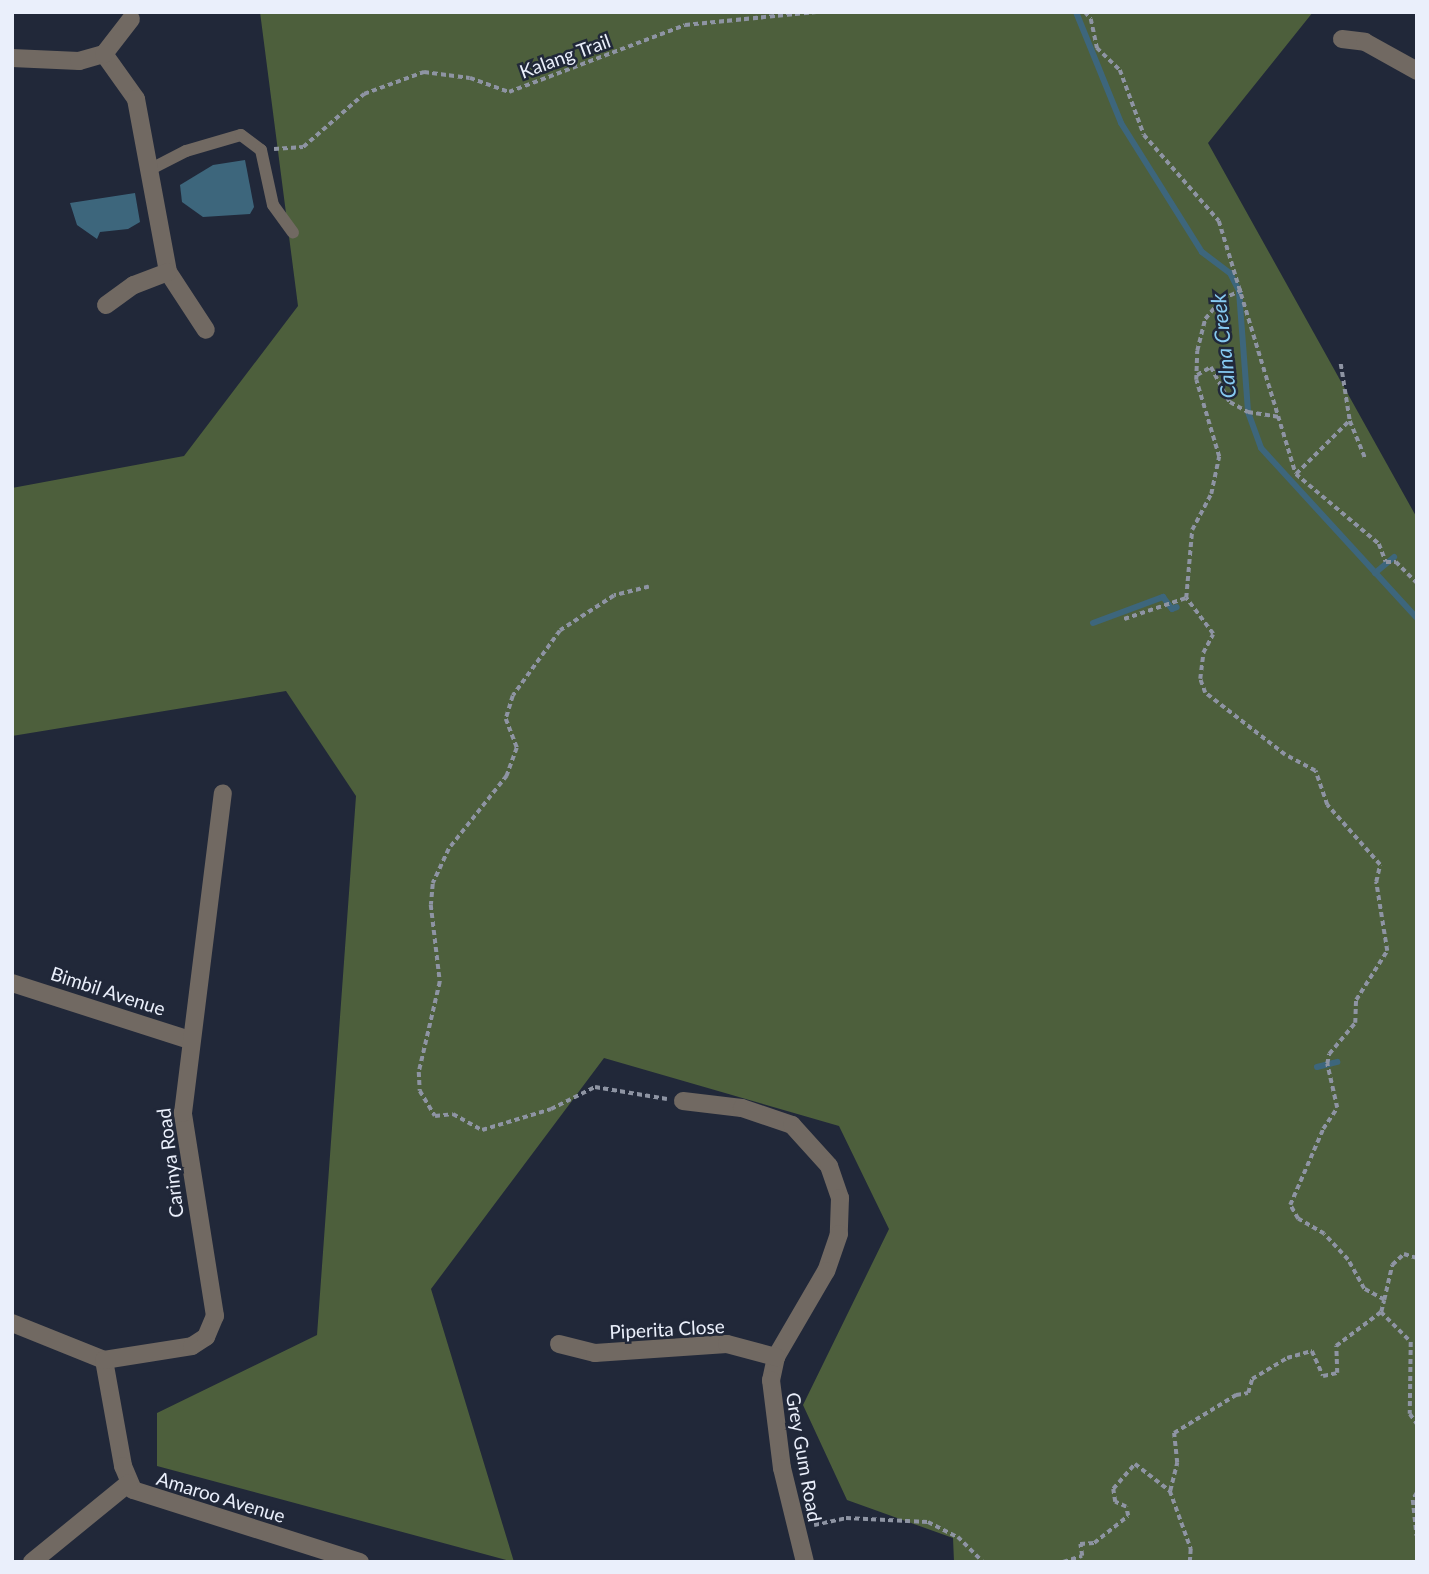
<!DOCTYPE html>
<style>
body{margin:0}
#map{position:relative;width:1429px;height:1574px;overflow:hidden;background:#212839;font-family:Lato,sans-serif}
div>[style]{position:absolute}
.forest>*{inset:0;background:#4d5f3c}
.water>*{inset:0;background:#3d667c}
.stream>*{height:6px;margin:-3px;padding:0 3px;transform-origin:3px;border-radius:3px;background:#3d667c}
.path>*{height:3.5px;margin-top:-1.75px;transform-origin:0;background:repeating-linear-gradient(90deg,#8e94a3 0 5px,transparent 0 8.5px)}
.service>*{height:12px;margin:-6px;padding:0 6px;transform-origin:6px;border-radius:6px;background:#716962}
.minor>*{height:18px;margin:-9px;padding:0 9px;transform-origin:9px;border-radius:9px;background:#716962}
span{translate:-50% -50%;white-space:nowrap;text-align:center;line-height:1.15;-webkit-text-stroke:5px #212839;paint-order:stroke}
.street-label{font-size:19px;color:#eaeffb}
.water-label{font-size:21px;color:#86caf1;font-style:italic}
.frame{position:absolute;inset:0;border:14px solid #eaeffb;pointer-events:none}
</style>
<div id="map">
<div class="forest">
<i style="clip-path:polygon(260px 12px,1313px 12px,1208px 143px,1417px 518px,1417px 1562px,954px 1562px,953px 1538px,847px 1500px,803px 1405px,889px 1229px,839px 1126px,604px 1058px,431px 1289px,514px 1562px,157px 1466px,157px 1413px,317px 1335px,356px 796px,286px 691px,12px 736px,12px 488px,184px 456px,298px 306px)"></i>
</div>
<div class="water">
<i style="clip-path:polygon(245px 160px,254px 207px,250px 214px,203px 217px,182px 202px,180px 185px,213px 165px)"></i>
<i style="clip-path:polygon(135px 193px,140px 222px,128px 229px,100px 232px,97px 239px,77px 225px,70px 203px)"></i>
</div>
<div class="stream">
<i style="left:1076px;top:12px;width:120px;rotate:67.9deg"></i>
<i style="left:1121px;top:123px;width:152px;rotate:57.9deg"></i>
<i style="left:1202px;top:252px;width:35px;rotate:37deg"></i>
<i style="left:1230px;top:273px;width:20px;rotate:63deg"></i>
<i style="left:1239px;top:291px;width:121px;rotate:85.7deg"></i>
<i style="left:1248px;top:412px;width:38px;rotate:70deg"></i>
<i style="left:1261px;top:448px;width:231px;rotate:47.5deg"></i>
<i style="left:1375px;top:573px;width:25px;rotate:-40deg"></i>
<i style="left:1093px;top:623px;width:75px;rotate:-20.4deg"></i>
<i style="left:1163px;top:597px;width:15px;rotate:53deg"></i>
<i style="left:1172px;top:609px;width:5px;rotate:-22deg"></i>
<i style="left:1317px;top:1067px;width:21px;rotate:-14deg"></i>
</div>
<div class="path">
<i style="left:1085px;top:12px;width:9px;rotate:49deg"></i>
<i style="left:1091px;top:19px;width:30px;rotate:78deg"></i>
<i style="left:1097px;top:48px;width:32px;rotate:44deg"></i>
<i style="left:1120px;top:70px;width:69px;rotate:69.7deg"></i>
<i style="left:1144px;top:135px;width:114px;rotate:48.9deg"></i>
<i style="left:1219px;top:221px;width:264px;rotate:73.1deg"></i>
<i style="left:1296px;top:474px;width:109px;rotate:40.1deg"></i>
<i style="left:1379px;top:544px;width:19px;rotate:69deg"></i>
<i style="left:1386px;top:562px;width:10px"></i>
<i style="left:1396px;top:562px;width:30px;rotate:45deg"></i>
<i style="left:274px;top:149px;width:29px;rotate:-4deg"></i>
<i style="left:303px;top:147px;width:81px;rotate:-41deg"></i>
<i style="left:364px;top:94px;width:64px;rotate:-20.1deg"></i>
<i style="left:424px;top:72px;width:46px;rotate:7.4deg"></i>
<i style="left:470px;top:78px;width:41px;rotate:19.7deg"></i>
<i style="left:509px;top:92px;width:188px;rotate:-20.8deg"></i>
<i style="left:685px;top:25px;width:132px;rotate:-5.7deg"></i>
<i style="left:1341px;top:364px;width:58px;rotate:81deg"></i>
<i style="left:1350px;top:421px;width:42px;rotate:67.7deg"></i>
<i style="left:1197px;top:375px;width:16px;rotate:-30deg"></i>
<i style="left:1211px;top:367px;width:40px;rotate:62deg"></i>
<i style="left:1230px;top:402px;width:21px;rotate:29deg"></i>
<i style="left:1248px;top:412px;width:32px;rotate:9deg"></i>
<i style="left:1296px;top:474px;width:75px;rotate:-45deg"></i>
<i style="left:649px;top:587px;width:36px;rotate:166deg"></i>
<i style="left:614px;top:596px;width:64px;rotate:147.1deg"></i>
<i style="left:560px;top:631px;width:80px;rotate:125.9deg"></i>
<i style="left:513px;top:696px;width:24px;rotate:107deg"></i>
<i style="left:506px;top:719px;width:31px;rotate:69deg"></i>
<i style="left:517px;top:748px;width:30px;rotate:110deg"></i>
<i style="left:507px;top:776px;width:93px;rotate:128.5deg"></i>
<i style="left:449px;top:849px;width:38px;rotate:115deg"></i>
<i style="left:433px;top:884px;width:21px;rotate:95deg"></i>
<i style="left:431px;top:905px;width:78px;rotate:83.3deg"></i>
<i style="left:440px;top:982px;width:92px;rotate:103.1deg"></i>
<i style="left:419px;top:1072px;width:19px;rotate:87deg"></i>
<i style="left:420px;top:1091px;width:29px;rotate:59deg"></i>
<i style="left:435px;top:1116px;width:18px;rotate:-6deg"></i>
<i style="left:453px;top:1114px;width:33px;rotate:29deg"></i>
<i style="left:482px;top:1130px;width:72px;rotate:-16.9deg"></i>
<i style="left:551px;top:1109px;width:49px;rotate:-26.6deg"></i>
<i style="left:595px;top:1087px;width:73px;rotate:9.5deg"></i>
<i style="left:1124px;top:619px;width:65px;rotate:-18.7deg"></i>
<i style="left:1384px;top:1300px;width:36px;rotate:-77deg"></i>
<i style="left:1392px;top:1265px;width:16px;rotate:-43deg"></i>
<i style="left:1404px;top:1254px;width:14px;rotate:17deg"></i>
<i style="left:1381px;top:1312px;width:42px;rotate:45deg"></i>
<i style="left:1411px;top:1342px;width:72px;rotate:90.8deg"></i>
<i style="left:1410px;top:1414px;width:12px;rotate:55deg"></i>
<i style="left:1170px;top:1491px;width:29px;rotate:-76deg"></i>
<i style="left:1177px;top:1463px;width:30px;rotate:-96deg"></i>
<i style="left:1174px;top:1433px;width:73px;rotate:-31.5deg"></i>
<i style="left:1236px;top:1395px;width:12px;rotate:-9deg"></i>
<i style="left:1248px;top:1393px;width:15px;rotate:-74deg"></i>
<i style="left:1252px;top:1379px;width:41px;rotate:-31deg"></i>
<i style="left:1287px;top:1358px;width:26px;rotate:-16deg"></i>
<i style="left:1312px;top:1351px;width:27px;rotate:66deg"></i>
<i style="left:1323px;top:1376px;width:14px;rotate:-12deg"></i>
<i style="left:1337px;top:1373px;width:27px;rotate:-92deg"></i>
<i style="left:1336px;top:1346px;width:56px;rotate:-37.1deg"></i>
<i style="left:1381px;top:1312px;width:12px;rotate:-76deg"></i>
<i style="left:1384px;top:1300px;width:23px;rotate:-151deg"></i>
<i style="left:1364px;top:1289px;width:33px;rotate:-119deg"></i>
<i style="left:1348px;top:1260px;width:35px;rotate:-133deg"></i>
<i style="left:1324px;top:1234px;width:30px;rotate:-150deg"></i>
<i style="left:1298px;top:1219px;width:16px;rotate:-120deg"></i>
<i style="left:1290px;top:1205px;width:83px;rotate:-66.5deg"></i>
<i style="left:1323px;top:1129px;width:25px;rotate:-56deg"></i>
<i style="left:1337px;top:1108px;width:45px;rotate:-102.8deg"></i>
<i style="left:1327px;top:1064px;width:10px;rotate:-79deg"></i>
<i style="left:1329px;top:1054px;width:40px;rotate:-50deg"></i>
<i style="left:1355px;top:1023px;width:23px;rotate:-88deg"></i>
<i style="left:1356px;top:1000px;width:58px;rotate:-57.7deg"></i>
<i style="left:1387px;top:951px;width:70px;rotate:-99.1deg"></i>
<i style="left:1376px;top:882px;width:17px;rotate:-77deg"></i>
<i style="left:1380px;top:865px;width:80px;rotate:-131.5deg"></i>
<i style="left:1327px;top:805px;width:36px;rotate:-109deg"></i>
<i style="left:1315px;top:771px;width:34px;rotate:-152deg"></i>
<i style="left:1285px;top:755px;width:101px;rotate:-142.2deg"></i>
<i style="left:1205px;top:693px;width:15px;rotate:-110deg"></i>
<i style="left:1200px;top:679px;width:26px;rotate:-83deg"></i>
<i style="left:1203px;top:653px;width:21px;rotate:-62deg"></i>
<i style="left:1213px;top:634px;width:45px;rotate:-126.9deg"></i>
<i style="left:1186px;top:598px;width:68px;rotate:-85deg"></i>
<i style="left:1192px;top:530px;width:41px;rotate:-62.2deg"></i>
<i style="left:1211px;top:494px;width:38px;rotate:-78deg"></i>
<i style="left:1219px;top:457px;width:80px;rotate:-106.6deg"></i>
<i style="left:1196px;top:380px;width:29px;rotate:-88deg"></i>
<i style="left:1197px;top:351px;width:33px;rotate:-76deg"></i>
<i style="left:1205px;top:319px;width:26px;rotate:-50deg"></i>
<i style="left:1222px;top:299px;width:22px;rotate:-24deg"></i>
<i style="left:1417px;top:1493px;width:8px;rotate:120deg"></i>
<i style="left:1413px;top:1500px;width:36px;rotate:84deg"></i>
<i style="left:814px;top:1525px;width:33px;rotate:-12deg"></i>
<i style="left:846px;top:1518px;width:82px;rotate:2.8deg"></i>
<i style="left:928px;top:1522px;width:34px;rotate:27deg"></i>
<i style="left:958px;top:1537px;width:35px;rotate:45deg"></i>
<i style="left:1063px;top:1562px;width:20px;rotate:-18deg"></i>
<i style="left:1082px;top:1556px;width:12px;rotate:-99deg"></i>
<i style="left:1080px;top:1544px;width:14px;rotate:-4deg"></i>
<i style="left:1094px;top:1543px;width:43px;rotate:-38.5deg"></i>
<i style="left:1128px;top:1516px;width:9px;rotate:-103deg"></i>
<i style="left:1126px;top:1507px;width:12px;rotate:-156deg"></i>
<i style="left:1115px;top:1502px;width:13px;rotate:-99deg"></i>
<i style="left:1113px;top:1489px;width:33px;rotate:-49deg"></i>
<i style="left:1135px;top:1464px;width:44px;rotate:37.6deg"></i>
<i style="left:1170px;top:1491px;width:62px;rotate:70.1deg"></i>
<i style="left:1191px;top:1549px;width:13px;rotate:94deg"></i>
</div>
<div class="service">
<i style="left:147px;top:171px;width:44px;rotate:-27.1deg"></i>
<i style="left:186px;top:151px;width:57px;rotate:-16.2deg"></i>
<i style="left:241px;top:135px;width:25px;rotate:37deg"></i>
<i style="left:261px;top:150px;width:56px;rotate:77.7deg"></i>
<i style="left:273px;top:205px;width:34px;rotate:54deg"></i>
</div>
<div class="minor">
<i style="left:1342px;top:39px;width:23px;rotate:7deg"></i>
<i style="left:1365px;top:42px;width:60px;rotate:29.1deg"></i>
<i style="left:104px;top:54px;width:55px;rotate:54.6deg"></i>
<i style="left:136px;top:99px;width:176px;rotate:79.5deg"></i>
<i style="left:168px;top:272px;width:69px;rotate:56.8deg"></i>
<i style="left:12px;top:58px;width:67px;rotate:2.6deg"></i>
<i style="left:79px;top:61px;width:26px;rotate:-16deg"></i>
<i style="left:104px;top:54px;width:44px;rotate:-52.4deg"></i>
<i style="left:106px;top:305px;width:34px;rotate:-36deg"></i>
<i style="left:134px;top:285px;width:36px;rotate:-21deg"></i>
<i style="left:12px;top:983px;width:187px;rotate:17.8deg"></i>
<i style="left:683px;top:1101px;width:59px;rotate:6.8deg"></i>
<i style="left:742px;top:1108px;width:53px;rotate:18.8deg"></i>
<i style="left:792px;top:1125px;width:55px;rotate:47.9deg"></i>
<i style="left:829px;top:1166px;width:34px;rotate:71deg"></i>
<i style="left:840px;top:1198px;width:36px;rotate:92deg"></i>
<i style="left:839px;top:1234px;width:39px;rotate:109deg"></i>
<i style="left:826px;top:1271px;width:99px;rotate:120.2deg"></i>
<i style="left:776px;top:1357px;width:24px;rotate:102deg"></i>
<i style="left:771px;top:1380px;width:89px;rotate:82.9deg"></i>
<i style="left:782px;top:1468px;width:97px;rotate:76.3deg"></i>
<i style="left:12px;top:1323px;width:99px;rotate:21.9deg"></i>
<i style="left:104px;top:1360px;width:108px;rotate:79.8deg"></i>
<i style="left:123px;top:1466px;width:26px;rotate:67deg"></i>
<i style="left:133px;top:1490px;width:238px;rotate:17.6deg"></i>
<i style="left:559px;top:1344px;width:37px;rotate:14deg"></i>
<i style="left:595px;top:1353px;width:132px;rotate:-3.9deg"></i>
<i style="left:727px;top:1344px;width:51px;rotate:14.9deg"></i>
<i style="left:104px;top:1360px;width:89px;rotate:-9deg"></i>
<i style="left:192px;top:1346px;width:17px;rotate:-33deg"></i>
<i style="left:206px;top:1337px;width:23px;rotate:-67deg"></i>
<i style="left:215px;top:1316px;width:206px;rotate:-99deg"></i>
<i style="left:183px;top:1113px;width:322px;rotate:-82.9deg"></i>
<i style="left:32px;top:1562px;width:125px;rotate:-39.2deg"></i>
</div>
<div class="street-label">
<span style="left:565px;top:56px;rotate:-20deg">Kalang Trail</span>
<span style="left:108px;top:991px;rotate:18deg">Bimbil Avenue</span>
<span style="left:170px;top:1163px;rotate:-97deg">Carinya Road</span>
<span style="left:667px;top:1329px;rotate:-3deg">Piperita Close</span>
<span style="left:804px;top:1457px;rotate:80deg">Grey Gum Road</span>
<span style="left:221px;top:1497px;rotate:17deg">Amaroo Avenue</span>
</div>
<div class="water-label">
<span style="left:1223px;top:346px;rotate:-96deg">Calna Creek</span>
</div>
<div class="frame"></div>
</div>
